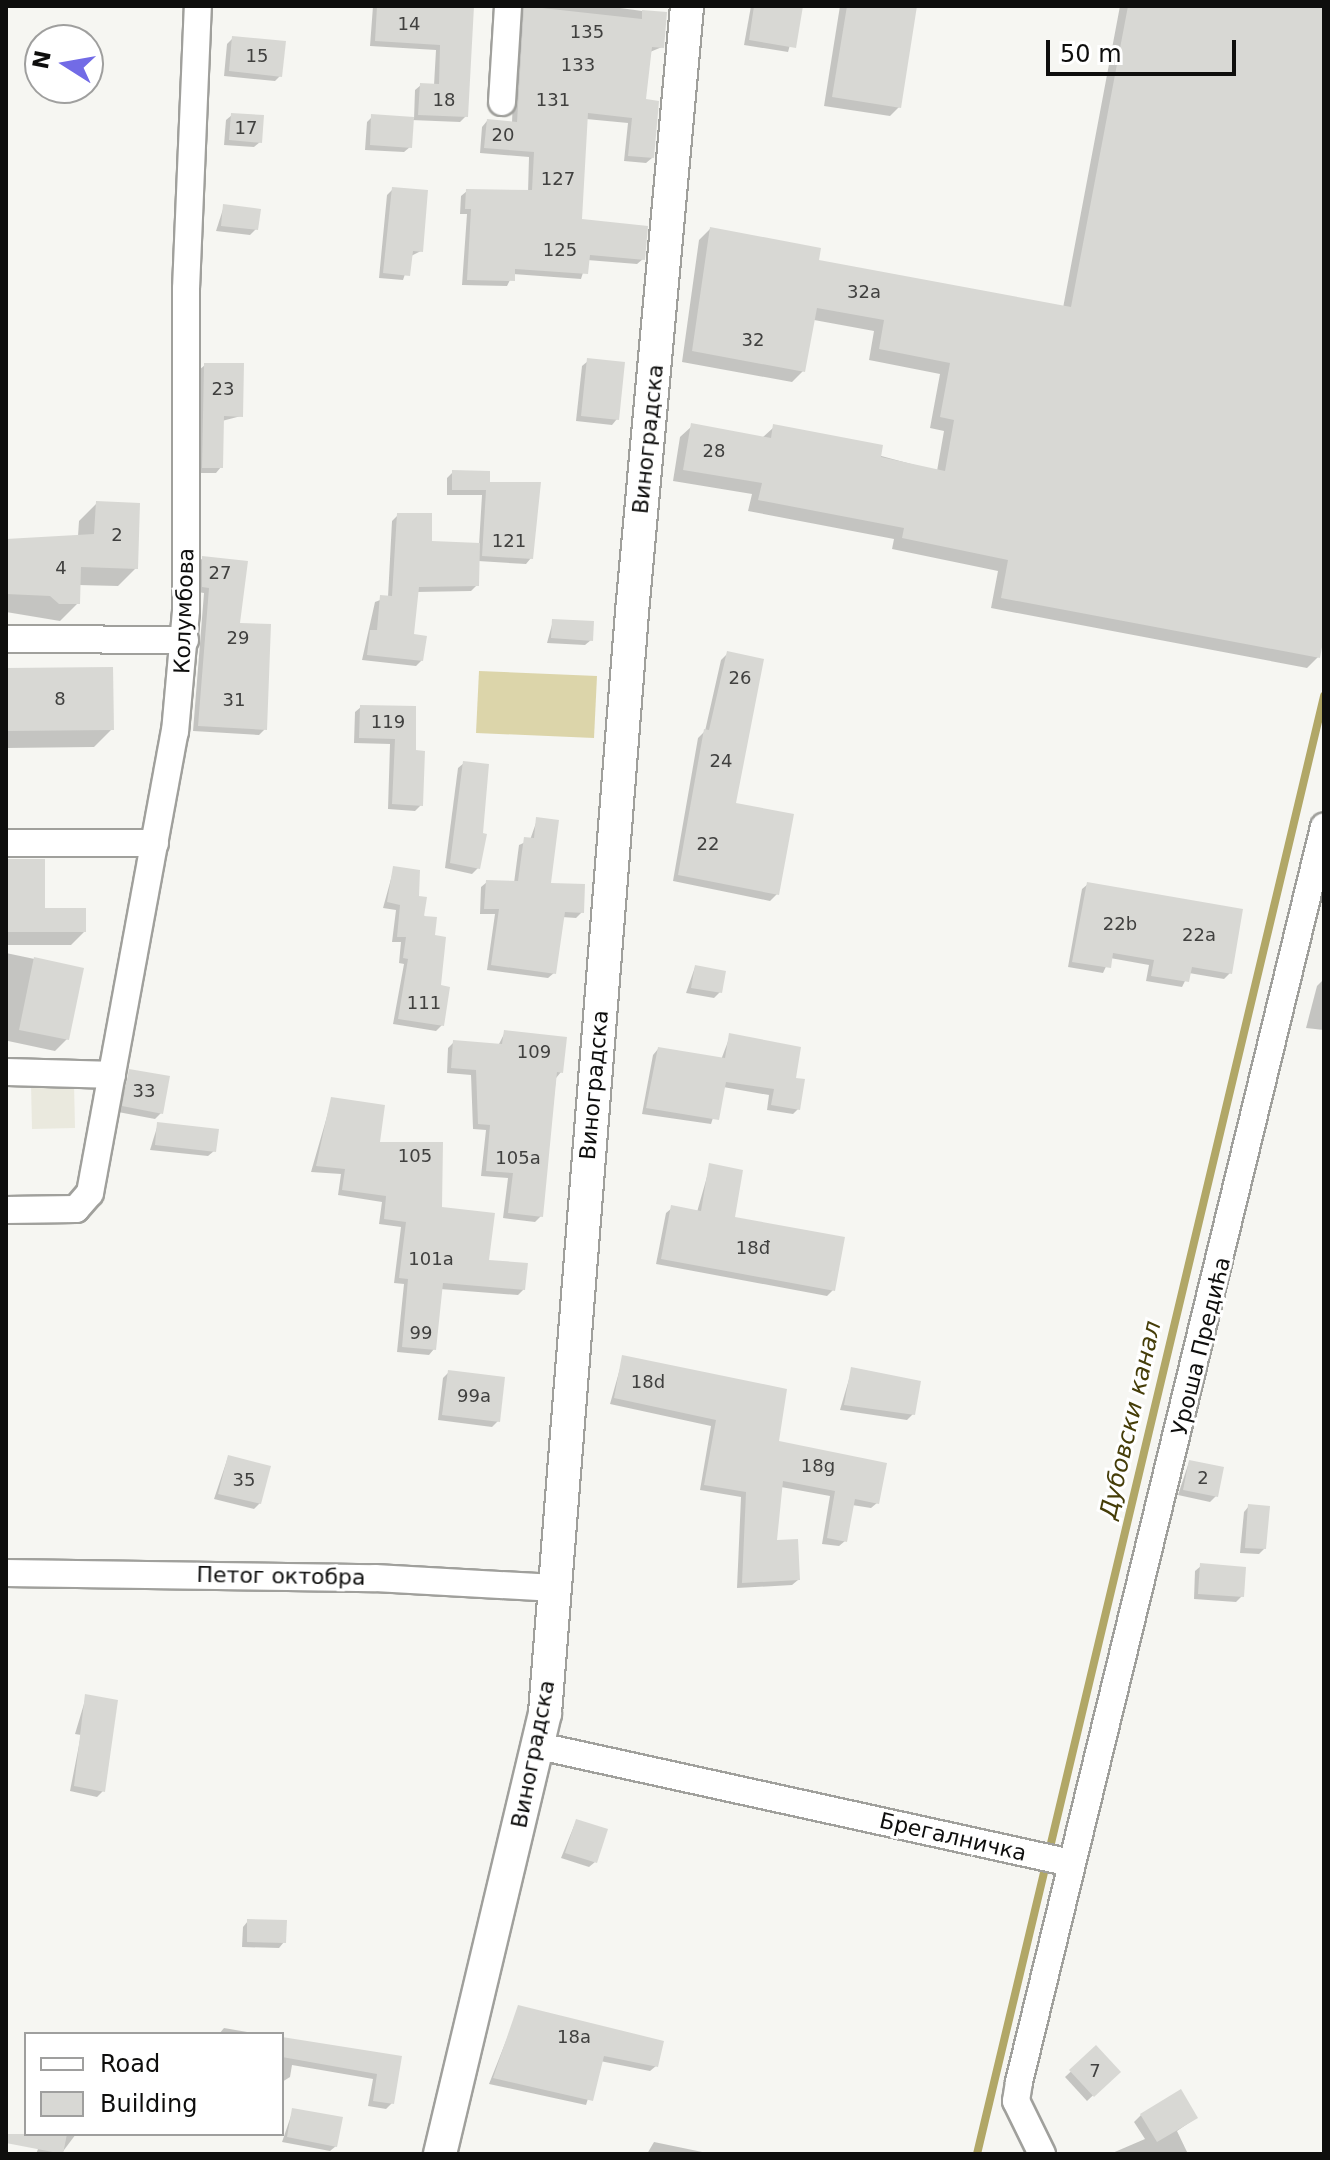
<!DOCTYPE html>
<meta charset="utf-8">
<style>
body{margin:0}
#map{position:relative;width:1330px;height:2160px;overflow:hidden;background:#f6f6f2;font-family:"DejaVu Sans",sans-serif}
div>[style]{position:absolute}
.built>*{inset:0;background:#eae9de}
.green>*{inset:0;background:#dcd5aa}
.shadow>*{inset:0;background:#0003}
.stream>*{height:8px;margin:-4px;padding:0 4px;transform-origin:4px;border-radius:4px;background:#b1a767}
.building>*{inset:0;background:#d8d8d4}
.roads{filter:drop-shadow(2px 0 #a0a09c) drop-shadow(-2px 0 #a0a09c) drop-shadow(0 2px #a0a09c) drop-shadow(0 -2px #a0a09c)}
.minor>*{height:26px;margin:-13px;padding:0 13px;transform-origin:13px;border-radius:13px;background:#fff}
.tertiary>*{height:32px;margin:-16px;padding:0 16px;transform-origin:16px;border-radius:16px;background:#fff}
span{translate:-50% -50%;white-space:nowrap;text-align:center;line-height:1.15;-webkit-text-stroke:6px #fff;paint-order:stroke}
.number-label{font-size:18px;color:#40403f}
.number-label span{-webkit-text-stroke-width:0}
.street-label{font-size:22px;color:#0e0e0d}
.water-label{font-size:24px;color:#453d08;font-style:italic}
.frame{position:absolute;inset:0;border:8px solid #0e0e0d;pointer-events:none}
.legend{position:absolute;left:24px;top:2032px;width:260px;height:104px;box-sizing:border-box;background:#fff;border:2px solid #9f9f9e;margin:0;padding:10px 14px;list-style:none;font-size:24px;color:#0e0e0d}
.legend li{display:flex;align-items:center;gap:16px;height:40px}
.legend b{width:40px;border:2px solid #9f9f9e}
.north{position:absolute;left:24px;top:24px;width:80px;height:80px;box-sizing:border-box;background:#fff;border:2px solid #9f9f9e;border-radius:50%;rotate:281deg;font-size:22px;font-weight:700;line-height:32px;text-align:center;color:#0e0e0d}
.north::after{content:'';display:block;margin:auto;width:28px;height:36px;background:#726be6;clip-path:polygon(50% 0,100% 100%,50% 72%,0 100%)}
.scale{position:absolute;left:1046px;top:40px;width:190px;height:36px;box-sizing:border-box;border:4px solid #0e0e0d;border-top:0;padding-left:10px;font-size:24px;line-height:28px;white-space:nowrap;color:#0e0e0d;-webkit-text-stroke:6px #fff;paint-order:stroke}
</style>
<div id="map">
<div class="built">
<i style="clip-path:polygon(74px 1083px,75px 1128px,32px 1129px,31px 1084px)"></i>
</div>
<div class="green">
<i style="clip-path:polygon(479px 671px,597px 676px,594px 738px,476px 733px)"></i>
</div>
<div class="shadow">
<i style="clip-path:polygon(373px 6px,472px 6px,466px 116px,460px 122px,411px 120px,410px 147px,404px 152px,365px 150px,367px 122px,372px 117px,414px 119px,415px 90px,421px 85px,434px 85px,436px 50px,370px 46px)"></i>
<i style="clip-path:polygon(516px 6px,605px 6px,665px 14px,662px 47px,650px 52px,644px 101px,652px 158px,646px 163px,624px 161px,628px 123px,586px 119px,580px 221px,643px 259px,637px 264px,587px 260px,581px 279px,513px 274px,507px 286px,462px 285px,467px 214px,460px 214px,461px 196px,467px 191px,528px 192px,529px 157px,480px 153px,482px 127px,487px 121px,512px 123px)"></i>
<i style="clip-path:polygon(751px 6px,801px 6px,788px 52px,744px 45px)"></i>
<i style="clip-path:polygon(840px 6px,915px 6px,899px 107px,890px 116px,824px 106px)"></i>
<i style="clip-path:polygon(1120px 6px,1324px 6px,1324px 625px,1318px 657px,1307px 668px,991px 608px,998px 571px,892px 549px,894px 539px,748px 511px,752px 494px,673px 481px,680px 437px,692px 426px,762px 438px,774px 427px,937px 471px,944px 431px,930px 428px,940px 374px,869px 360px,874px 331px,814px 320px,803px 371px,792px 382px,682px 362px,699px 240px,710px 229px,817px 261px,1063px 308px)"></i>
<i style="clip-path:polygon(233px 38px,280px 76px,275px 81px,224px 76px,227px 44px)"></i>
<i style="clip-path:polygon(232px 115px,260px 142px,254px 147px,224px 145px,226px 120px)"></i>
<i style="clip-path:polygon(393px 189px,421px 251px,411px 256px,403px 280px,379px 278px,387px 195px)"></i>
<i style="clip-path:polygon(224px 206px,256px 229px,250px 235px,216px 231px)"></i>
<i style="clip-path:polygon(588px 361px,617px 419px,612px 425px,576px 421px,582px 366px)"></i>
<i style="clip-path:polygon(205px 365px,241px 416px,222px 421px,221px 467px,216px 473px,197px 473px,199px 370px)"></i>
<i style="clip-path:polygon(453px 472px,488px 484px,531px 558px,526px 564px,478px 561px,477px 585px,471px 591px,416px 592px,412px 636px,422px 660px,416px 666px,362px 660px,375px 602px,388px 597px,392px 521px,398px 515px,430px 543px,479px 545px,482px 495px,447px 495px,447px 478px)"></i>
<i style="clip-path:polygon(97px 503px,136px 568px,118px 586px,78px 585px,78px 603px,60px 621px,6px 612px,6px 526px,7px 541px,78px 536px,79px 521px)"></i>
<i style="clip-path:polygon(203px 558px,265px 729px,259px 735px,193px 731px,204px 593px,197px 592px,197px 563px)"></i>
<i style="clip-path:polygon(553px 621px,591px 640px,585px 645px,547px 643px)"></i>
<i style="clip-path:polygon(728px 653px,733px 805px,777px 894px,770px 901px,673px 881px,698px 738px,705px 731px,721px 660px)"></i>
<i style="clip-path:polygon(6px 670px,112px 729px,94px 747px,6px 748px)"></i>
<i style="clip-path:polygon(361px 707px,413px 752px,421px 805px,415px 811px,388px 809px,390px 744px,354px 743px,355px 712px)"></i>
<i style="clip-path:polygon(464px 763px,478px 868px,472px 874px,445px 868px,458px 768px)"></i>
<i style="clip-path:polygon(537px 820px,549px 884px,582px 912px,576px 918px,562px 917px,554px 973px,548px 978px,487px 970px,495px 914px,480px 914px,481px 887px,487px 882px,514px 883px,519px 845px,530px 840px)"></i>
<i style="clip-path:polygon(6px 859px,43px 910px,84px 932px,71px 945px,6px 945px)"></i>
<i style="clip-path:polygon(394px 868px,417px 898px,433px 937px,442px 1025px,436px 1031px,393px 1024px,404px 964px,399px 963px,401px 942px,392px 942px,396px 910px,383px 908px)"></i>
<i style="clip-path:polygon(1088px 884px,1230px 973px,1224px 979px,1189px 973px,1182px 987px,1146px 981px,1149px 965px,1110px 958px,1103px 973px,1068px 967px,1082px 889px)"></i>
<i style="clip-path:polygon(6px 953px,82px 969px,67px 1039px,55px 1051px,8px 1041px)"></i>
<i style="clip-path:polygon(695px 967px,720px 992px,714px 998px,686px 993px)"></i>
<i style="clip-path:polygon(1323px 980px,1324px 1030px,1306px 1028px,1317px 986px)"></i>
<i style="clip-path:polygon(505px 1032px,561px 1072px,556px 1078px,541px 1216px,535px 1222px,503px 1218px,508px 1178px,481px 1176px,486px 1130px,473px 1129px,471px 1075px,447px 1073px,448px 1048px,454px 1042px,498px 1046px)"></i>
<i style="clip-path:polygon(730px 1036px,794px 1079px,798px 1109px,793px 1114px,767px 1110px,769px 1095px,723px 1087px,711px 1124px,642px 1114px,653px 1055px,658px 1049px,721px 1060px)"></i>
<i style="clip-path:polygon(130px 1071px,161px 1113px,155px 1119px,118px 1112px)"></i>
<i style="clip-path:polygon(332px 1099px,487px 1262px,524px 1289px,518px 1295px,440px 1289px,434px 1349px,429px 1355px,397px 1352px,404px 1284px,394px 1283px,401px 1227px,379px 1224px,382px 1202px,338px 1195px,341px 1174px,311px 1172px)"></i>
<i style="clip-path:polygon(158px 1124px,214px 1151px,208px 1156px,150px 1150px)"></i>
<i style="clip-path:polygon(710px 1166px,732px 1219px,833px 1290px,827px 1296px,656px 1264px,666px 1213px,672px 1208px,697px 1212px)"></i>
<i style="clip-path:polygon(623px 1358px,777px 1443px,877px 1503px,871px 1508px,852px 1505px,845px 1541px,839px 1546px,822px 1544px,830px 1496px,781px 1487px,775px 1542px,798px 1580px,792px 1585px,737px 1588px,741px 1497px,700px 1490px,711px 1426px,610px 1404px)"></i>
<i style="clip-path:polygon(852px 1369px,913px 1414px,907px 1420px,840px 1410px)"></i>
<i style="clip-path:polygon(449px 1372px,498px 1421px,492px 1427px,438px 1420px,443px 1378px)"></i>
<i style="clip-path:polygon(228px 1457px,260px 1503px,254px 1509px,214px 1499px)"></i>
<i style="clip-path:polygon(1189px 1462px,1216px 1496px,1210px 1502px,1178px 1495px)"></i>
<i style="clip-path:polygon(1249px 1506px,1265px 1548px,1259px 1554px,1240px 1553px,1244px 1512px)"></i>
<i style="clip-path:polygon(1201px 1566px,1242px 1596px,1236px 1602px,1194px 1599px,1195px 1571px)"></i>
<i style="clip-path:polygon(86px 1697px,103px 1791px,97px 1797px,70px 1791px,81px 1735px,75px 1734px)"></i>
<i style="clip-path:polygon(576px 1821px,595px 1862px,589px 1867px,561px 1858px)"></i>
<i style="clip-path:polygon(248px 1921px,284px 1942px,279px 1948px,242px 1947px,243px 1927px)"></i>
<i style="clip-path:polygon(519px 2008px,656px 2066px,650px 2071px,600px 2061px,586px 2105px,489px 2084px)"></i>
<i style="clip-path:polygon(224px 2028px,259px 2034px,219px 2034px)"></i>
<i style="clip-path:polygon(282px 2038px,399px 2058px,392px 2103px,386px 2109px,368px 2106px,373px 2079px,292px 2065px,290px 2077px,282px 2082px)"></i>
<i style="clip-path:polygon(1096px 2048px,1118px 2072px,1087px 2101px,1065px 2077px)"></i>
<i style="clip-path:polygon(293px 2110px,336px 2146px,330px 2151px,282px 2142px)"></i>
<i style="clip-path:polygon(1141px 2115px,1196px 2118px,1177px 2131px,1188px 2154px,1110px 2154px,1145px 2139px,1134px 2122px)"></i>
<i style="clip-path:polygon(44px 2134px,76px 2134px,61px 2154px,36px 2154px)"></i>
<i style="clip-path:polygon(654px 2142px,712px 2154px,647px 2154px)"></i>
</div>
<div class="stream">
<i style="left:977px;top:2154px;width:1499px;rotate:-76.61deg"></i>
</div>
<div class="building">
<i style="clip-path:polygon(377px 6px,474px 6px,468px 117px,418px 115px,420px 83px,439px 84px,440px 45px,375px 41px)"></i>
<i style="clip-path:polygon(524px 6px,642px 19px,642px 10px,667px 12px,664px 48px,652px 47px,646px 99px,659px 101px,654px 158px,628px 156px,632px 118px,588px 113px,582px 219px,648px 226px,645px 260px,590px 255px,588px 274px,515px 269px,515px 281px,467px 280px,471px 209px,465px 209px,466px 189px,532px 190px,534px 152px,484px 148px,487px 119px,517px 122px)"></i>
<i style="clip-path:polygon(754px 6px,803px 6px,796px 48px,749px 40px)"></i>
<i style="clip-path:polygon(847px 6px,917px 6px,901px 108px,832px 97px)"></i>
<i style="clip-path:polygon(1128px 6px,1324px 6px,1324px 636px,1320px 658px,1001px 598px,1008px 560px,902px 538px,904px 528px,758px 500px,762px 483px,683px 470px,691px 423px,771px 438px,773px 424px,883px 445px,881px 457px,945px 471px,954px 420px,940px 417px,950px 363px,879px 349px,884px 320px,817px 308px,805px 372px,692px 351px,710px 227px,821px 248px,819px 260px,1071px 307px)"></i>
<i style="clip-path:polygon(232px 36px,286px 41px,282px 77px,229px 71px)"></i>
<i style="clip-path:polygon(231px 113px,264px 115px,262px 143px,229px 140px)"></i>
<i style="clip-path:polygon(371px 114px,414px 117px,412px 148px,370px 145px)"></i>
<i style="clip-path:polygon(392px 187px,428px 190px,423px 252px,413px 251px,410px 276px,383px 273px)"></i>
<i style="clip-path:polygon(223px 204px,261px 209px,258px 230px,221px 226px)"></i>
<i style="clip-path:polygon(587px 358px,625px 362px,619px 420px,581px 416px)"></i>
<i style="clip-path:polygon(204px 363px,244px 363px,243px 417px,224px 416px,223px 468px,202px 468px)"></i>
<i style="clip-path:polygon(452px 470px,490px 471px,490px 482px,541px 482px,533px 559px,482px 556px,486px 490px,452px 490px)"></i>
<i style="clip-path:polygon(96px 501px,140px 503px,138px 569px,81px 567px,80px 604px,59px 604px,50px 596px,6px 594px,6px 539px,94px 534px)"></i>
<i style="clip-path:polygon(397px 513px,432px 513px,432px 541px,480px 543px,479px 586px,419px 587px,414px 634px,427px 636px,423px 661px,367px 655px,370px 630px,377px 630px,380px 595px,392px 596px)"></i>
<i style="clip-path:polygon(202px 556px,248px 561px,240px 623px,271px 624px,267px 730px,198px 726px,209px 588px,202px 587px)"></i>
<i style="clip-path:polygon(552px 619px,594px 621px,593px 641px,551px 638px)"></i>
<i style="clip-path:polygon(727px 651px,764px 659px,736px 803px,794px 814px,779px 895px,678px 875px,704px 729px,709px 730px)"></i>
<i style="clip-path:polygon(113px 667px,114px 730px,6px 731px,6px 668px)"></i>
<i style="clip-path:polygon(360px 705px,416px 706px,416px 750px,425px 751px,423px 806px,392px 804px,395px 739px,359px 738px)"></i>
<i style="clip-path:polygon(463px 761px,489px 764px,483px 833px,487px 834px,480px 869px,450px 863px)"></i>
<i style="clip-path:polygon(536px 817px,559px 820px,551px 883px,585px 884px,584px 913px,565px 912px,556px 974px,491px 965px,499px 909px,484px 909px,486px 880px,518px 881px,524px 837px,534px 838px)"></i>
<i style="clip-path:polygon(6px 859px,45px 859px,45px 908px,86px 908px,86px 932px,6px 932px)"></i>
<i style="clip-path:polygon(393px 866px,420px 870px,419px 896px,427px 897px,424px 916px,437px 917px,435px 935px,446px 937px,441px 985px,450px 987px,444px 1026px,398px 1019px,408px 959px,403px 958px,406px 937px,397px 937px,400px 905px,387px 902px)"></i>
<i style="clip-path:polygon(1087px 882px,1243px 909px,1232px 974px,1192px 967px,1189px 982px,1151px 976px,1154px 960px,1113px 953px,1111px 968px,1072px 962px)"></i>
<i style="clip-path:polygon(34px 957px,84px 968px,69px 1040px,19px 1030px)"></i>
<i style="clip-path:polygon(695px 965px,726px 971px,722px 993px,691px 988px)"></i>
<i style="clip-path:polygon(504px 1030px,567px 1037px,563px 1073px,557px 1072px,543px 1217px,508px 1213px,513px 1173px,486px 1171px,490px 1125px,478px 1124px,476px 1070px,451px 1068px,453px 1040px,502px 1044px)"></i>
<i style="clip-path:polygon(729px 1033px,801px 1047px,796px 1078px,805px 1079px,800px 1110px,771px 1105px,774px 1089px,726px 1082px,719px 1120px,646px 1108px,658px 1047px,725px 1058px)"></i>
<i style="clip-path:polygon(129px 1069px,170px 1076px,163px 1114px,122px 1106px)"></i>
<i style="clip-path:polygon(331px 1097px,385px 1105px,380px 1142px,443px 1142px,442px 1207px,495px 1213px,489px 1260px,528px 1263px,525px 1290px,443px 1283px,436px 1350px,402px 1347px,408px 1279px,399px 1278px,406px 1222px,384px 1219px,386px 1196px,342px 1190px,345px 1169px,316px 1166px)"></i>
<i style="clip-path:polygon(157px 1122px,219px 1129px,216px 1152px,155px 1145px)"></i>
<i style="clip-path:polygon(709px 1163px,743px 1170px,735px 1217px,845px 1237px,835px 1291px,661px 1259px,671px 1205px,701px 1211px)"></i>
<i style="clip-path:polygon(622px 1355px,787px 1389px,779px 1441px,887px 1463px,879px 1504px,855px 1499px,847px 1542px,827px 1538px,835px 1491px,783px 1481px,777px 1540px,798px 1539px,800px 1580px,742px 1583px,746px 1492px,704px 1485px,716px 1420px,614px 1398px)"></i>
<i style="clip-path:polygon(851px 1367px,921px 1381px,915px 1415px,844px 1405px)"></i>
<i style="clip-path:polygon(448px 1370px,505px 1377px,500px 1422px,442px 1415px)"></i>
<i style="clip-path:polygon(228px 1455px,271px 1466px,261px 1504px,218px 1494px)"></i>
<i style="clip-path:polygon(1189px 1460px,1224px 1467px,1218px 1497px,1183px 1490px)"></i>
<i style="clip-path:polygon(1248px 1504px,1270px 1506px,1266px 1549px,1245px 1548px)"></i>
<i style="clip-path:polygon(1200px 1563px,1246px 1567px,1244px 1597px,1198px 1594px)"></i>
<i style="clip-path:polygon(85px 1694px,118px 1700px,105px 1792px,74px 1786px)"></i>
<i style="clip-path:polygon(576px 1819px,608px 1829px,597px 1863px,565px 1853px)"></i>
<i style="clip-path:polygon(247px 1919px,287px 1920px,286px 1943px,247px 1942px)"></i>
<i style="clip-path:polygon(518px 2005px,664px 2041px,658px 2067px,604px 2056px,593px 2101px,493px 2078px)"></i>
<i style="clip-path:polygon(282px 2037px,402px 2056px,394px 2104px,373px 2101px,377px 2074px,282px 2057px)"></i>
<i style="clip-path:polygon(1096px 2045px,1121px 2072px,1094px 2097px,1069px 2070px)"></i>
<i style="clip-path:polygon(1181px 2089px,1198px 2118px,1157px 2142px,1140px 2114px)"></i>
<i style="clip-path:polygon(292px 2108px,343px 2117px,337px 2147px,287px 2137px)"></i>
<i style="clip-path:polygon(6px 2134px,67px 2134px,63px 2154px,6px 2143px)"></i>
</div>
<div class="roads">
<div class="minor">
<i style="left:502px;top:102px;width:96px;rotate:-86.4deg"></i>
<i style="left:6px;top:639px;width:179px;rotate:0.3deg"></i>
<i style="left:6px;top:843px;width:149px"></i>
<i style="left:6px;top:1072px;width:106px;rotate:1.6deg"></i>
<i style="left:6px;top:1210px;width:70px;rotate:-0.8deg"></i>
<i style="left:76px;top:1209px;width:21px;rotate:-49deg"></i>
<i style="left:90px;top:1193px;width:469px;rotate:-79.6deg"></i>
<i style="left:175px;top:732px;width:122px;rotate:-84.8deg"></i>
<i style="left:186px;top:610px;width:321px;rotate:-90deg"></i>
<i style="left:186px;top:289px;width:283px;rotate:-87.6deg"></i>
<i style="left:6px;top:1573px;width:369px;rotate:0.8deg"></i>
<i style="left:375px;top:1578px;width:181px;rotate:3.2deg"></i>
<i style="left:539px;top:1746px;width:545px;rotate:12.4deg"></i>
<i style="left:1042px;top:2154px;width:59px;rotate:-116.1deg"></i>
<i style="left:1016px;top:2101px;width:19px;rotate:-81deg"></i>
<i style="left:1019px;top:2082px;width:1292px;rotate:-76.34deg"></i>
</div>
<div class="tertiary">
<i style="left:440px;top:2154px;width:453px;rotate:-76.6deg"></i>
<i style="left:545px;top:1713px;width:1115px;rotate:-85.48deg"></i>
<i style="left:633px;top:601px;width:597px;rotate:-84.81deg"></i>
</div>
</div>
<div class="number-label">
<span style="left:409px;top:24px">14</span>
<span style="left:587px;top:32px">135</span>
<span style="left:257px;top:56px">15</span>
<span style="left:578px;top:65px">133</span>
<span style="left:444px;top:100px">18</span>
<span style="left:553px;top:100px">131</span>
<span style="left:246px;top:128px">17</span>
<span style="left:503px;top:135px">20</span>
<span style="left:558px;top:179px">127</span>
<span style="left:560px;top:250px">125</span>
<span style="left:864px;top:292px">32a</span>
<span style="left:753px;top:340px">32</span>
<span style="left:223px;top:389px">23</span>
<span style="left:714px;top:451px">28</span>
<span style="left:117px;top:535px">2</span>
<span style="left:509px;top:541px">121</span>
<span style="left:61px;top:568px">4</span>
<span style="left:220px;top:573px">27</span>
<span style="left:238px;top:638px">29</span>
<span style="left:740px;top:678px">26</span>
<span style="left:60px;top:699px">8</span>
<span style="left:234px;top:700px">31</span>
<span style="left:388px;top:722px">119</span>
<span style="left:721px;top:761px">24</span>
<span style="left:708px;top:844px">22</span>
<span style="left:1120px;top:924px">22b</span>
<span style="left:1199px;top:935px">22a</span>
<span style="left:424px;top:1003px">111</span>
<span style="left:534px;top:1052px">109</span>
<span style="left:144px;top:1091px">33</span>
<span style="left:415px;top:1156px">105</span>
<span style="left:518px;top:1158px">105a</span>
<span style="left:753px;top:1248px">18đ</span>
<span style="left:431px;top:1259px">101a</span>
<span style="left:421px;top:1333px">99</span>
<span style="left:648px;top:1382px">18d</span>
<span style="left:474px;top:1396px">99a</span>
<span style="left:818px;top:1466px">18g</span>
<span style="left:1203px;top:1478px">2</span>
<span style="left:244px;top:1480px">35</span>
<span style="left:574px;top:2037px">18a</span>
<span style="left:1095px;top:2071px">7</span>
</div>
<div class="street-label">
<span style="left:648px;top:439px;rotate:-84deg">Виноградска</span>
<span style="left:184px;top:611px;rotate:-88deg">Колумбова</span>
<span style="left:594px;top:1085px;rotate:-85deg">Виноградска</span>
<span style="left:1201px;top:1346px;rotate:-76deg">Уроша Предића</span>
<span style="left:281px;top:1576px;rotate:1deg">Петог октобра</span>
<span style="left:533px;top:1754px;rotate:-79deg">Виноградска</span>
<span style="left:953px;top:1837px;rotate:13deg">Брегалничка</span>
</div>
<div class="water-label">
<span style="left:1131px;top:1420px;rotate:-77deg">Дубовски канал</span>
</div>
<div class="frame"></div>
<ul class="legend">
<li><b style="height:10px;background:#fff"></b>Road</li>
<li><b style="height:22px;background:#d8d8d4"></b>Building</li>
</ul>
<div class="north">N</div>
<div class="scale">50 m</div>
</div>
